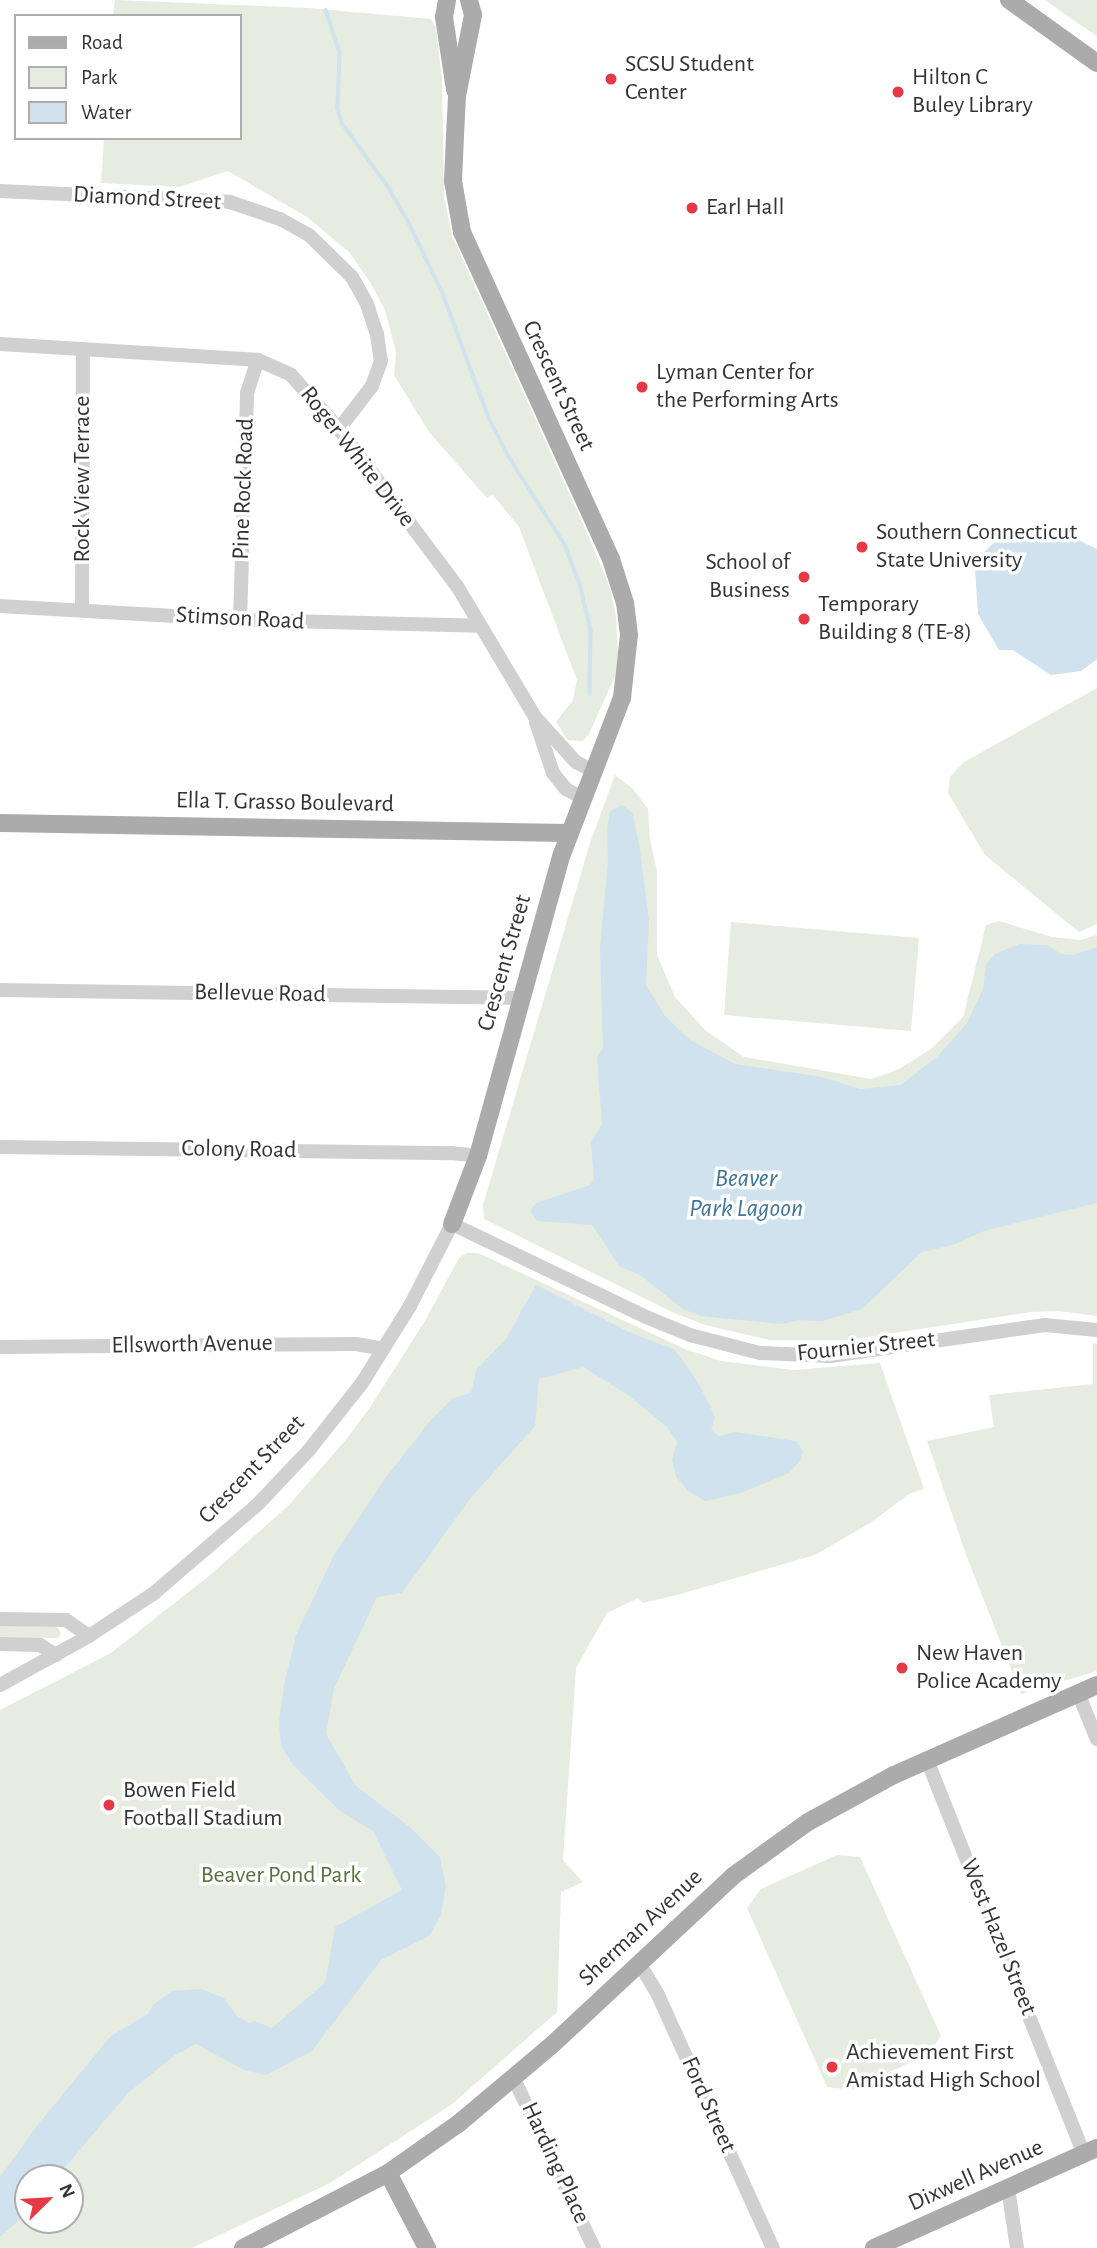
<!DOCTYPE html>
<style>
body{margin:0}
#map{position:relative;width:1097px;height:2248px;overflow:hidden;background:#fff;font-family:"Alegreya Sans",sans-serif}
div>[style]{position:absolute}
.green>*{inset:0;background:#e6ecdf}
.water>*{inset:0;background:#cfe2ee}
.stream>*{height:3.5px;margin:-1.75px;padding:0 1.75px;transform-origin:1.75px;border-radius:1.75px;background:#cfe2ee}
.minor>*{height:14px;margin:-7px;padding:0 7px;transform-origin:7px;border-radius:7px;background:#d0d0d0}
.major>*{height:18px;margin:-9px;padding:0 9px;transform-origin:9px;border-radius:9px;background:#ababab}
.dots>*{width:19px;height:19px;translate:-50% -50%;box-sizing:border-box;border:4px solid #fff;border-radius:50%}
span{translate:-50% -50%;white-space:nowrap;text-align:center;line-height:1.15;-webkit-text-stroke:7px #fff;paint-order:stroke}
.poi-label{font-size:24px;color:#333}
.left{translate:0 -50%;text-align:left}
.right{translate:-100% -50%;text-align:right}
.street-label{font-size:24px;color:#333}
.park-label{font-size:24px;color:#56703f}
.water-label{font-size:26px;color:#3f7597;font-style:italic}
.legend{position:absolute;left:14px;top:14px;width:228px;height:126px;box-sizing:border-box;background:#fff;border:2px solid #adadad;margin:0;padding:9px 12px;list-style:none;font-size:21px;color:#333}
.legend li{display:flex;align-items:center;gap:14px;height:35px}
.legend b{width:35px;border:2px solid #adadad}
.north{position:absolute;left:14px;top:2164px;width:70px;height:70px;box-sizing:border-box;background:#fff;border:2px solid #adadad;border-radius:50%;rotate:66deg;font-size:19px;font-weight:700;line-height:28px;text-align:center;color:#333}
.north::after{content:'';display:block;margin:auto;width:24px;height:32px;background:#e63946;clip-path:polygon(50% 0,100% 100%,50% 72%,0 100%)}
</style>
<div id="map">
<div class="green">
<i style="clip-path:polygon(115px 0,308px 8px,431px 19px,436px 28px,442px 78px,444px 196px,452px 236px,588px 535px,610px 588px,616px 616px,618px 654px,615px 676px,589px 734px,583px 741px,568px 740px,556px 722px,573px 700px,577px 680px,519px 527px,493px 495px,487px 498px,429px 432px,394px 375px,396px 352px,385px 310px,370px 282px,349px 252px,307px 217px,228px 171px,179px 187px,101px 183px,104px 138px,240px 138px,240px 16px,113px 16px)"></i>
<i style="clip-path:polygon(1045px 0,1097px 0,1097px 36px,1076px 22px)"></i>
<i style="clip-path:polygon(1097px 688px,1097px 924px,1079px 932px,985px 855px,948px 793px,950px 777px,964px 762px)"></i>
<i style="clip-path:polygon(615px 775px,633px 789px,648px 809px,650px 840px,657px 871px,657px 955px,675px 997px,706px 1031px,744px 1057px,871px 1079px,899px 1069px,931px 1049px,963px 1017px,986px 925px,999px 921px,1052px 937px,1081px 940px,1097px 935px,1097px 1316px,1059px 1311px,1031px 1312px,848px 1340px,769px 1340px,705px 1325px,672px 1312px,484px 1219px,483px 1205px,590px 843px)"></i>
<i style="clip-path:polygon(731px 922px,919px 938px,911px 1031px,724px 1015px)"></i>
<i style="clip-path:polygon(evenodd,466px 1253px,478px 1253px,685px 1349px,721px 1361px,794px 1370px,880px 1363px,924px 1489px,909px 1494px,870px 1523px,815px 1555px,677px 1595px,643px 1603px,638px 1598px,607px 1613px,576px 1668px,563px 1860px,583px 1882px,561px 1892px,557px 2012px,451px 2105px,330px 2183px,192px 2248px,0 2248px,0 1710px,111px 1653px,209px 1576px,288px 1506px,344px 1442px,369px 1409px,425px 1321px,459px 1258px,466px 1253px,28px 2178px,70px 2178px,70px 2220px,28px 2220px,28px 2178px)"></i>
<i style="clip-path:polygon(1093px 1343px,1097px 1344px,1097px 1671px,1021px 1694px,967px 1557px,927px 1441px,994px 1427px,989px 1395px,1093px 1384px)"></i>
<i style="clip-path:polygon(0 1626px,57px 1626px,61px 1634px,58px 1638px,0 1638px)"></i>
<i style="clip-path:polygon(837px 1855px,860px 1857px,941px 2036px,928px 2054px,851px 2090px,827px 2087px,747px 1908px,761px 1889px)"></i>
</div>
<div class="water">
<i style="clip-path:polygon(1030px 532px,1070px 536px,1097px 549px,1097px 659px,1081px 671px,1051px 675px,1013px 650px,999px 650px,978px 614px,975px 569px,983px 553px,998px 539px)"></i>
<i style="clip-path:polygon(622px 805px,633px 813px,640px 850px,649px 921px,646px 985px,665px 1016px,690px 1040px,735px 1064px,822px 1077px,860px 1089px,901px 1085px,938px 1056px,967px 1023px,983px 989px,986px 965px,995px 954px,1019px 944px,1047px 945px,1061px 954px,1073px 955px,1097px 947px,1097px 1203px,984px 1231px,953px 1245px,922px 1252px,862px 1309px,823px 1321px,800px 1320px,781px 1324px,700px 1316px,683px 1309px,640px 1275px,619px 1266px,592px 1225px,537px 1221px,530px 1211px,536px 1203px,590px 1185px,594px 1179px,591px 1143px,602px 1124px,597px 1058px,603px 1048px,600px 948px,608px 860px,607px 828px,610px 811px)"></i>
<i style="clip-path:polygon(536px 1285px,631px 1333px,674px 1349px,696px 1379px,710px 1406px,715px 1418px,711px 1430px,719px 1436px,735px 1432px,796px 1441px,803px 1451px,801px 1460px,789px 1473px,741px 1493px,705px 1501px,688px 1491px,676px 1477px,672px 1460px,677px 1442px,667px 1427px,628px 1395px,583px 1367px,539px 1379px,535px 1426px,469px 1500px,402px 1593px,377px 1597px,334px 1689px,326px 1734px,356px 1786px,411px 1828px,440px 1857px,446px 1886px,441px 1915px,429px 1936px,381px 1960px,312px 2051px,266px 2075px,244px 2070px,196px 2044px,175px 2055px,128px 2093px,56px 2178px,28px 2178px,28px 2212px,0 2237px,0 2177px,40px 2122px,111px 2036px,148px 2014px,153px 2005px,172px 1991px,201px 1989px,224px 1998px,236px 2015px,249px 2023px,254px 2021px,272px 2028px,325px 1983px,335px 1927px,402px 1890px,373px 1831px,340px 1811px,293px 1765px,281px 1746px,279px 1722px,284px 1685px,296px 1635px,334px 1555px,384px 1480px,430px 1421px,453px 1398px,471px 1393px,476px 1370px,506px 1339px)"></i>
</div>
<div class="stream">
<i style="left:326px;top:10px;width:45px;rotate:72deg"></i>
<i style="left:340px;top:53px;width:55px;rotate:92.1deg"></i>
<i style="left:338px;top:108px;width:16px;rotate:75deg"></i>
<i style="left:342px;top:123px;width:77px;rotate:54deg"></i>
<i style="left:387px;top:185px;width:42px;rotate:59.7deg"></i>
<i style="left:408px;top:221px;width:78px;rotate:64.1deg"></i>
<i style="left:442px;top:291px;width:135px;rotate:69.7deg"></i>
<i style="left:489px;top:418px;width:38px;rotate:63deg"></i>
<i style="left:506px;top:452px;width:110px;rotate:57.6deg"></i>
<i style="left:565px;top:545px;width:42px;rotate:69deg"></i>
<i style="left:580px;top:584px;width:47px;rotate:76.6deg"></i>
<i style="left:591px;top:630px;width:64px;rotate:90.9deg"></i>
</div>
<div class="minor">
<i style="left:0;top:191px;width:230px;rotate:2.7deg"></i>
<i style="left:230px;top:202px;width:53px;rotate:18.8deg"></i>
<i style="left:280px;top:219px;width:33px;rotate:29deg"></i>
<i style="left:309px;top:235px;width:60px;rotate:44.3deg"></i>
<i style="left:352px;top:277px;width:31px;rotate:61deg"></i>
<i style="left:367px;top:304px;width:32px;rotate:72deg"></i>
<i style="left:377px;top:334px;width:27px;rotate:82deg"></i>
<i style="left:381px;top:361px;width:27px;rotate:110deg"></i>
<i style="left:372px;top:386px;width:54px;rotate:127.5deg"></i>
<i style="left:0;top:344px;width:258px;rotate:3.5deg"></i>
<i style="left:258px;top:360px;width:36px;rotate:24deg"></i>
<i style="left:291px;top:375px;width:72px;rotate:48.4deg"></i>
<i style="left:339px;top:429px;width:196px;rotate:53.1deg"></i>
<i style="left:457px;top:586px;width:152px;rotate:59.2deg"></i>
<i style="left:535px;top:717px;width:61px;rotate:47.7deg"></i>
<i style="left:576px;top:762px;width:19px;rotate:28deg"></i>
<i style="left:0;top:606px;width:240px;rotate:3.3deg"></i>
<i style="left:240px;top:620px;width:240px;rotate:1.4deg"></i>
<i style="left:82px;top:610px;width:261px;rotate:-89.8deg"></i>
<i style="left:240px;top:620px;width:227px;rotate:-88.2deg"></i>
<i style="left:247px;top:393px;width:35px;rotate:-72deg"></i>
<i style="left:536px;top:722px;width:54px;rotate:71.6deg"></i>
<i style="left:553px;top:773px;width:21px;rotate:51deg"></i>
<i style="left:566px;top:789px;width:18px;rotate:29deg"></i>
<i style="left:0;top:990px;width:521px;rotate:0.88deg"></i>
<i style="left:0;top:1147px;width:451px;rotate:0.8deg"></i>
<i style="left:451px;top:1153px;width:27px;rotate:6deg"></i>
<i style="left:0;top:1347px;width:356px;rotate:-0.5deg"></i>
<i style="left:356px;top:1344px;width:27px;rotate:10deg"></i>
<i style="left:0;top:1619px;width:66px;rotate:0.9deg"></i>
<i style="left:66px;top:1620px;width:28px;rotate:35deg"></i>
<i style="left:0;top:1644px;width:40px;rotate:1.4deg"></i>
<i style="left:40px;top:1645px;width:19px;rotate:32deg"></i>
<i style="left:0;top:1685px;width:102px;rotate:-28.8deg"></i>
<i style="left:89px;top:1636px;width:77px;rotate:-33.3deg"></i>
<i style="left:153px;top:1594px;width:138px;rotate:-40.6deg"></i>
<i style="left:258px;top:1504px;width:74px;rotate:-46.6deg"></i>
<i style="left:309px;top:1450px;width:85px;rotate:-51.7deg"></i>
<i style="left:362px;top:1383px;width:91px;rotate:-58.1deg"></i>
<i style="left:410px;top:1306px;width:92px;rotate:-62.9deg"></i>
<i style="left:452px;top:1224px;width:215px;rotate:25.6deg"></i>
<i style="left:646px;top:1317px;width:48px;rotate:22.2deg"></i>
<i style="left:690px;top:1335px;width:72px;rotate:14.4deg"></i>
<i style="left:760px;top:1353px;width:70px;rotate:2.5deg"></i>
<i style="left:830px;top:1356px;width:217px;rotate:-8.2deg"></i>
<i style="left:1045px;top:1325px;width:52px;rotate:5.5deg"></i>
<i style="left:1078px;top:1693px;width:50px;rotate:67.6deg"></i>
<i style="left:927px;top:1760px;width:424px;rotate:68.3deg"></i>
<i style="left:639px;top:1963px;width:37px;rotate:59deg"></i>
<i style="left:658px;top:1995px;width:278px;rotate:65.6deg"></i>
<i style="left:514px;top:2079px;width:187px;rotate:64.7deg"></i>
<i style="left:1008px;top:2188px;width:61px;rotate:81.5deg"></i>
</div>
<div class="major">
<i style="left:447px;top:0;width:17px;rotate:100deg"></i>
<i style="left:444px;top:17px;width:74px;rotate:81.4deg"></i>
<i style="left:1009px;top:0;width:108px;rotate:35.6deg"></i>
<i style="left:0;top:823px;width:569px;rotate:1.01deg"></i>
<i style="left:452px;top:1224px;width:73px;rotate:-69.1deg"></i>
<i style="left:478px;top:1156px;width:313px;rotate:-74.5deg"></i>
<i style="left:562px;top:854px;width:167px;rotate:-69deg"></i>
<i style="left:622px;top:698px;width:63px;rotate:-83.7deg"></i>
<i style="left:629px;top:635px;width:32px;rotate:-97deg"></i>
<i style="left:625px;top:603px;width:46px;rotate:-107.7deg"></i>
<i style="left:611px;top:559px;width:359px;rotate:-114.5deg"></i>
<i style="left:462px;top:232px;width:52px;rotate:-100deg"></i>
<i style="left:453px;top:181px;width:46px;rotate:-87.5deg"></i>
<i style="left:455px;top:135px;width:39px;rotate:-87deg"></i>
<i style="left:457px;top:96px;width:83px;rotate:-78.8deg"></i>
<i style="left:473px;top:15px;width:16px;rotate:-105deg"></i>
<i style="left:388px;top:2173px;width:85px;rotate:62.5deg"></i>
<i style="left:243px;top:2248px;width:163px;rotate:-27.3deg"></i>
<i style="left:388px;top:2173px;width:85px;rotate:-35deg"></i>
<i style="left:458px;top:2124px;width:124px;rotate:-40.1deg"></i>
<i style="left:553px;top:2044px;width:246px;rotate:-43deg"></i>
<i style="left:733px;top:1876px;width:92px;rotate:-35.8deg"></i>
<i style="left:808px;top:1822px;width:98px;rotate:-28.7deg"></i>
<i style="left:894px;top:1775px;width:222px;rotate:-23.9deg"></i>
<i style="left:874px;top:2248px;width:244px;rotate:-24.2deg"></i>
</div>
<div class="dots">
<i style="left:611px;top:79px;background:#e63946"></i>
<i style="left:898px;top:92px;background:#e63946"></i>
<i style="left:692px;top:208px;background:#e63946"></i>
<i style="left:642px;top:387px;background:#e63946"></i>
<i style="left:862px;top:547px;background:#e63946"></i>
<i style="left:804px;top:577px;background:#e63946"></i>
<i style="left:804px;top:619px;background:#e63946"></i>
<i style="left:902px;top:1668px;background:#e63946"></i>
<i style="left:109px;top:1805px;background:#e63946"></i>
<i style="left:832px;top:2067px;background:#e63946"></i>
</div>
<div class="poi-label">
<span class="left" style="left:625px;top:79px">SCSU Student<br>Center</span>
<span class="left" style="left:912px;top:92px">Hilton C<br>Buley Library</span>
<span class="left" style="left:706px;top:208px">Earl Hall</span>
<span class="left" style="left:656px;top:387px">Lyman Center for<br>the Performing Arts</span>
<span class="left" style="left:876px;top:547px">Southern Connecticut<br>State University</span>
<span class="right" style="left:790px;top:577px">School of<br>Business</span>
<span class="left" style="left:818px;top:619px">Temporary<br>Building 8 (TE-8)</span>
<span class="left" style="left:916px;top:1668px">New Haven<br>Police Academy</span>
<span class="left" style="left:123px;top:1805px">Bowen Field<br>Football Stadium</span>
<span class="left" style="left:846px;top:2067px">Achievement First<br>Amistad High School</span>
</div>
<div class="street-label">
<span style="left:147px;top:199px;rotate:3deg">Diamond Street</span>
<span style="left:558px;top:386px;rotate:65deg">Crescent Street</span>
<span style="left:357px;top:457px;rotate:52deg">Roger White Drive</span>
<span style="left:83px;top:479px;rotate:-90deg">Rock View Terrace</span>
<span style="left:244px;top:489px;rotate:-88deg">Pine Rock Road</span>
<span style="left:240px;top:619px;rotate:3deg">Stimson Road</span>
<span style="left:285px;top:803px;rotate:1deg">Ella T. Grasso Boulevard</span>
<span style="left:505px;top:963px;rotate:-74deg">Crescent Street</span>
<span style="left:260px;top:994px;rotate:1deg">Bellevue Road</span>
<span style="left:239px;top:1150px;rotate:1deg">Colony Road</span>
<span style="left:192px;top:1345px;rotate:-1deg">Ellsworth Avenue</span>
<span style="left:866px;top:1347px;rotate:-6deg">Fournier Street</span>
<span style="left:252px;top:1470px;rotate:-46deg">Crescent Street</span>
<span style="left:641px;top:1928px;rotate:-43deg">Sherman Avenue</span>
<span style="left:998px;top:1937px;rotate:68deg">West Hazel Street</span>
<span style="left:708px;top:2105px;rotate:66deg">Ford Street</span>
<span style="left:555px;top:2163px;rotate:65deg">Harding Place</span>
<span style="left:976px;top:2176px;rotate:-24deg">Dixwell Avenue</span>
</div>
<div class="park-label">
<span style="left:281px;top:1876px">Beaver Pond Park</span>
</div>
<div class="water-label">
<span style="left:746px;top:1194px">Beaver<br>Park Lagoon</span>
</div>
<ul class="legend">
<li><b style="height:9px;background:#ababab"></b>Road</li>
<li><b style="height:19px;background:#e6ecdf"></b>Park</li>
<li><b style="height:19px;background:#cfe2ee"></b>Water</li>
</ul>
<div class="north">N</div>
</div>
